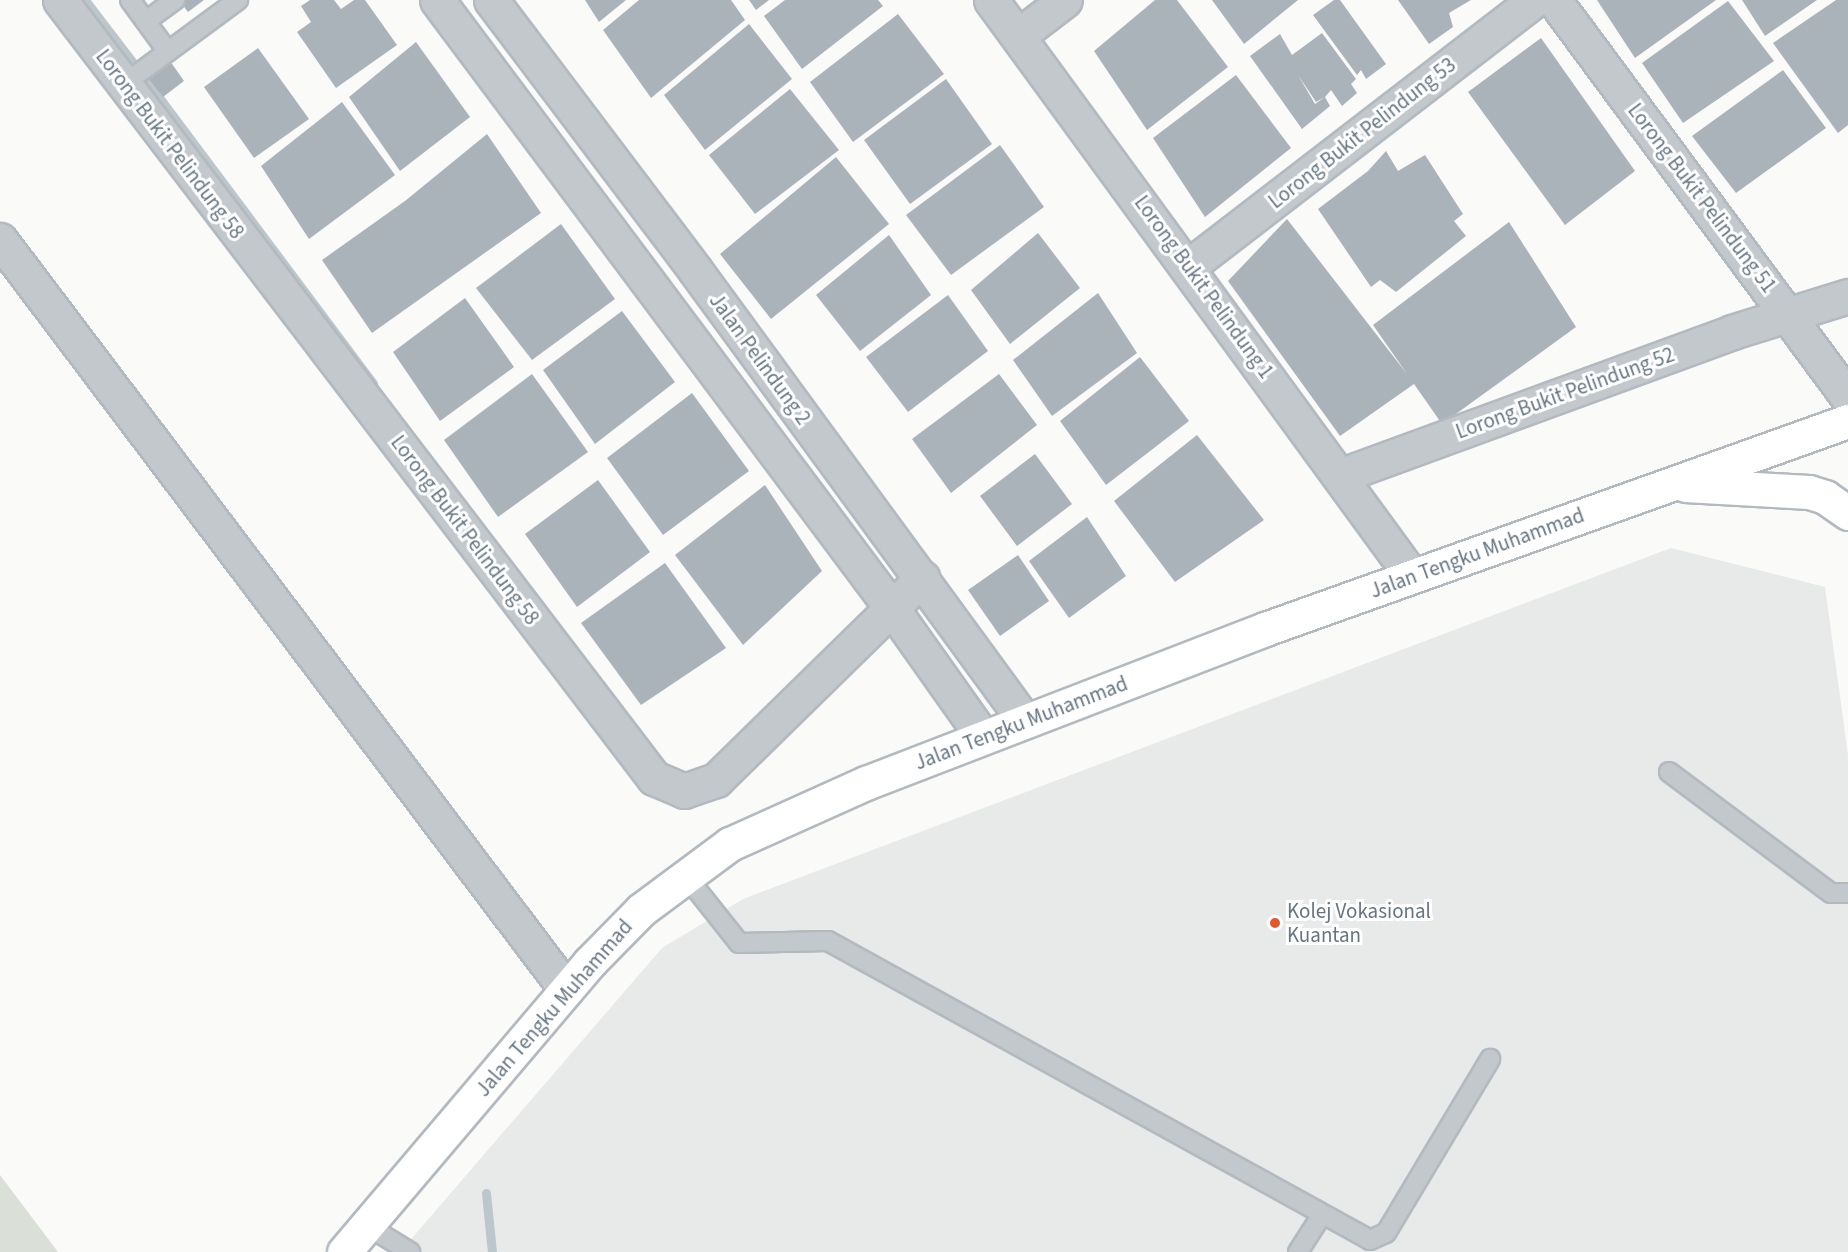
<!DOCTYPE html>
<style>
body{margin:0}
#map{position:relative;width:1848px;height:1252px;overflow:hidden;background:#fafaf8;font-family:"Source Sans 3",sans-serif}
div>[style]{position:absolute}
.built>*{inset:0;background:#e8e9e9}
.green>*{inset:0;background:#dadfd7}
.stream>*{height:9px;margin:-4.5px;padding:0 4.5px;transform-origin:4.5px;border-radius:4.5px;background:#bbc7cb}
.building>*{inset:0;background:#aab3b9}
.roads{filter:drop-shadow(2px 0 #b3babf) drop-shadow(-2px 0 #b3babf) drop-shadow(0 2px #b3babf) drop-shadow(0 -2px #b3babf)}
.service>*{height:18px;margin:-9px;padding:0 9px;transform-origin:9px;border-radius:9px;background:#c3c8cc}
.minor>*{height:33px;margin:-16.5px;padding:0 16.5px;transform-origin:16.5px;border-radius:16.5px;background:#c3c8cc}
.secondary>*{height:33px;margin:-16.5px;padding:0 16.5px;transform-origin:16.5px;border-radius:16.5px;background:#fff}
.dots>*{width:16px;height:16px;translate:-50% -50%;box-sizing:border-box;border:3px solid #fff;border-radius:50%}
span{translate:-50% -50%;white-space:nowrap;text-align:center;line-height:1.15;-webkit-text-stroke:6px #fff;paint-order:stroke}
.street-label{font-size:21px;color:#657683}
.poi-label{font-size:21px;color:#657683}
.left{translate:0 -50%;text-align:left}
</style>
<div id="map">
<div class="built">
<i style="clip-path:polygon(1671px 548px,1825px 587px,1848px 755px,1848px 1252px,400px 1252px,662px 948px,743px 899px)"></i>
</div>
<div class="green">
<i style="clip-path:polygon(0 1175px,58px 1252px,0 1252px)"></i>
</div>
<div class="stream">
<i style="left:85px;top:0;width:81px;rotate:52.6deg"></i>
<i style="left:146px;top:80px;width:379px;rotate:53.2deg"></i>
<i style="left:486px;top:1193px;width:59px;rotate:84.2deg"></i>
</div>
<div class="building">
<i style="clip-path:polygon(179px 0,204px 0,188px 12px)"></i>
<i style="clip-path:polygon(310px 0,334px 0,341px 9px,354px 0,365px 0,397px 45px,336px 88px,297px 32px,311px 22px,301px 6px)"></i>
<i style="clip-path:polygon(585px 0,626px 0,599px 22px)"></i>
<i style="clip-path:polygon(639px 0,731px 0,745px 20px,651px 98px,603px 30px)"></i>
<i style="clip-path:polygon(749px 0,769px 0,756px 10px)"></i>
<i style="clip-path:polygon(785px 0,878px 0,883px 6px,802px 69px,764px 16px)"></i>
<i style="clip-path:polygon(1155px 0,1177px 0,1228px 67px,1147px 130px,1094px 51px)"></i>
<i style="clip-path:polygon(1212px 0,1298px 0,1244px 44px)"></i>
<i style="clip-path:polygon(1334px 0,1340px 0,1386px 64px,1366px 79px,1361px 70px,1357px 75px,1313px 15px)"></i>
<i style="clip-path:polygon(1398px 0,1471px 0,1449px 13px,1453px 27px,1429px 44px)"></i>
<i style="clip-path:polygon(1597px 0,1716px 0,1635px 58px)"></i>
<i style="clip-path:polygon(1742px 0,1817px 0,1765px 36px)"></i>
<i style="clip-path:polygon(1836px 0,1848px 0,1848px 125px,1838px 133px,1773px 43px)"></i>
<i style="clip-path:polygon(1728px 1px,1774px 61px,1683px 123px,1642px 63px)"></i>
<i style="clip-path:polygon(898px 14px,944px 74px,853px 142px,810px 82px)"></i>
<i style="clip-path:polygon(749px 24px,792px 79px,705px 150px,664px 95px)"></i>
<i style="clip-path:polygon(evenodd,1322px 33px,1356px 79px,1351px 84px,1357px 93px,1342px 106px,1331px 90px,1325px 97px,1330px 106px,1302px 129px,1250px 56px,1280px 34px,1292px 55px,1322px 33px,1298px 75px,1316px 102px,1325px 97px,1315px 104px,1298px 75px)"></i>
<i style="clip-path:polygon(1541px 38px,1635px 171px,1565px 225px,1468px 92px)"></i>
<i style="clip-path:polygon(416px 42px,470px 117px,400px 171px,349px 97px)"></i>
<i style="clip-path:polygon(258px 48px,309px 119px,254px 158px,204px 87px)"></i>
<i style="clip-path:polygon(170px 61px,184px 81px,163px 97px,148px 78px)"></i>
<i style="clip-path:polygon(1783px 70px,1826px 128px,1736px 193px,1692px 136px)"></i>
<i style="clip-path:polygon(1236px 75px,1291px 148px,1205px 217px,1153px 138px)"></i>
<i style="clip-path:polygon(946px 79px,992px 144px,910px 204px,864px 140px)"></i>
<i style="clip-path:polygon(790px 89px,839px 150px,755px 214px,709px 155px)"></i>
<i style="clip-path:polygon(342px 102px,395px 175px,309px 239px,261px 166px)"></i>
<i style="clip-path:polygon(487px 134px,541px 213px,372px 333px,322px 260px,405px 201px)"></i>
<i style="clip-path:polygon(1000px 145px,1044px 207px,951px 275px,906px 215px)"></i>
<i style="clip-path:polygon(1386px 151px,1398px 171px,1425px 155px,1463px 214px,1454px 221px,1466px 236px,1396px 292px,1380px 280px,1371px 287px,1318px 209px,1368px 171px)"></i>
<i style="clip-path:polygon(836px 157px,889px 224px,771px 319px,720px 254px)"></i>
<i style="clip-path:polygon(1287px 219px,1407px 374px,1373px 325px,1509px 222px,1576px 327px,1442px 424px,1414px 384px,1340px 436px,1228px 281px)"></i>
<i style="clip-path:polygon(561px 224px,615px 299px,532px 360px,476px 288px)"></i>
<i style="clip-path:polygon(1038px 233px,1080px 288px,1010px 344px,971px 290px)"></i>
<i style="clip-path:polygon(889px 235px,931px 295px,860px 351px,816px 295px)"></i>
<i style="clip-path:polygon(1098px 293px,1137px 353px,1052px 416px,1013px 360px)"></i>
<i style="clip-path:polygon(948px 295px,988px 351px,908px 412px,866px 357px)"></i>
<i style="clip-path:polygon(465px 298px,514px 367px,440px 421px,393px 352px)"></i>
<i style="clip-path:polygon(622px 311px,675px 382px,595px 444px,543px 370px)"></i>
<i style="clip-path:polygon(1140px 357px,1189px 421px,1106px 485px,1060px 421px)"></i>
<i style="clip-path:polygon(532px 374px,588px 452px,498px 517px,444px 440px)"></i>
<i style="clip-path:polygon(999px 374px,1037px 425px,951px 493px,912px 439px)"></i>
<i style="clip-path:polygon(692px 393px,749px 471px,663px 535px,607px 458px)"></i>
<i style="clip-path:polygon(1197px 435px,1264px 520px,1175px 582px,1114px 501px)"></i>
<i style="clip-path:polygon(1035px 454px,1072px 504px,1017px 546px,980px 496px)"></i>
<i style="clip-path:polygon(598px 480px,650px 552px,577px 607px,525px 534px)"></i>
<i style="clip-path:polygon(765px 485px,822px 571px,743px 645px,675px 555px)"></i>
<i style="clip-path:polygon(1087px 517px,1126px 576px,1069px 618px,1029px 561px)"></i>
<i style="clip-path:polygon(1018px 555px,1049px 601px,1000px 636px,968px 590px)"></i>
<i style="clip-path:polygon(665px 563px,726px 648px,641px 705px,581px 623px)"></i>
</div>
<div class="roads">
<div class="service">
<i style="left:130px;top:0;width:64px;rotate:53.8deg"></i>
<i style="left:146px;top:21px;width:36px;rotate:-36deg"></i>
<i style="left:124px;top:84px;width:142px;rotate:-36.4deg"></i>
<i style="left:1669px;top:772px;width:202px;rotate:36.8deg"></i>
<i style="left:1831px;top:893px;width:17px"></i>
<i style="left:685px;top:875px;width:87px;rotate:51.5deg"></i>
<i style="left:739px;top:943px;width:89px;rotate:-1.3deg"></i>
<i style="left:828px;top:941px;width:619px;rotate:28.88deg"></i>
<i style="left:1370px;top:1240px;width:17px;rotate:-24deg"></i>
<i style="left:1386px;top:1233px;width:203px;rotate:-59.1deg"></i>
<i style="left:366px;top:1225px;width:52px;rotate:31.5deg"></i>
<i style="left:1298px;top:1252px;width:43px;rotate:-57.4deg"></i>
</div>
<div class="minor">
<i style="left:60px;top:0;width:979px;rotate:52.64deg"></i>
<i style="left:654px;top:778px;width:33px;rotate:23deg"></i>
<i style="left:684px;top:791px;width:34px;rotate:-19deg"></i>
<i style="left:716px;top:780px;width:289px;rotate:-44.4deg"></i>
<i style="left:437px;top:0;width:758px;rotate:53.21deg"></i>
<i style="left:891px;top:607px;width:159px;rotate:54.7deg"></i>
<i style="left:491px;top:0;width:338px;rotate:52.9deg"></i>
<i style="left:695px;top:270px;width:559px;rotate:53.81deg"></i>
<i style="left:991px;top:0;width:713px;rotate:53.84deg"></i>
<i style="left:1554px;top:0;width:494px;rotate:53.5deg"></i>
<i style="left:1018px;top:36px;width:59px;rotate:-37.5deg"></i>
<i style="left:0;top:240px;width:939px;rotate:52.92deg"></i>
<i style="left:1189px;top:266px;width:436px;rotate:-37.6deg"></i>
<i style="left:1342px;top:475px;width:415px;rotate:-20.1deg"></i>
<i style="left:1732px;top:332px;width:121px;rotate:-17.2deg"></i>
</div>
<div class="secondary">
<i style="left:1685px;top:485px;width:124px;rotate:3.2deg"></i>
<i style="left:1809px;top:492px;width:17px;rotate:17deg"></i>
<i style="left:1825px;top:497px;width:28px;rotate:35deg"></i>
<i style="left:344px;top:1252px;width:379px;rotate:-49.7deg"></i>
<i style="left:589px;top:963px;width:74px;rotate:-45.5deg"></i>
<i style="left:641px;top:910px;width:111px;rotate:-36.6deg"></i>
<i style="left:730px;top:844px;width:149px;rotate:-24.2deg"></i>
<i style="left:866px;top:783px;width:428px;rotate:-21.1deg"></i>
<i style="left:1265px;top:629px;width:619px;rotate:-19.64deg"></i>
</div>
</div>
<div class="dots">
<i style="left:1275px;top:923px;background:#e4572e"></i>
</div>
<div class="street-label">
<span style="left:1362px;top:133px;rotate:-38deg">Lorong Bukit Pelindung 53</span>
<span style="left:170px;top:144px;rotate:53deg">Lorong Bukit Pelindung 58</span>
<span style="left:1702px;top:198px;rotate:53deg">Lorong Bukit Pelindung 51</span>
<span style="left:1204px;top:287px;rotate:54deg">Lorong Bukit Pelindung 1</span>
<span style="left:760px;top:359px;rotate:54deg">Jalan Pelindung 2</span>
<span style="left:1565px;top:393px;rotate:-20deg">Lorong Bukit Pelindung 52</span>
<span style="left:465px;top:530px;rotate:53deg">Lorong Bukit Pelindung 58</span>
<span style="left:1477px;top:553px;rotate:-20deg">Jalan Tengku Muhammad</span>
<span style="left:1021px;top:723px;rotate:-21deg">Jalan Tengku Muhammad</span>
<span style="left:554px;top:1008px;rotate:-49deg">Jalan Tengku Muhammad</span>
</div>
<div class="poi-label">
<span class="left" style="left:1287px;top:923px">Kolej Vokasional<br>Kuantan</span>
</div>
</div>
